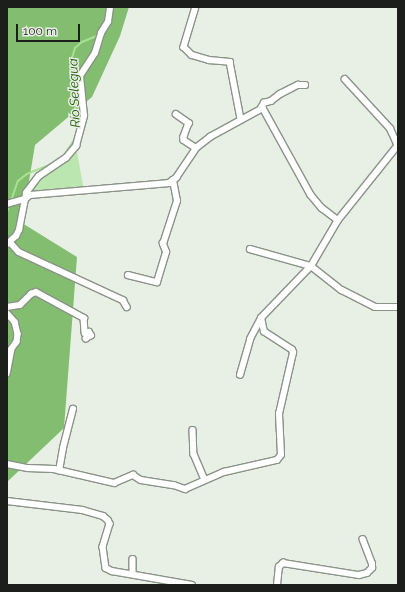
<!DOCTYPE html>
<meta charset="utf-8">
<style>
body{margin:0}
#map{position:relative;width:405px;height:592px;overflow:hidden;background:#e8f0e6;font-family:Raleway,sans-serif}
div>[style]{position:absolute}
.green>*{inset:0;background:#bce6af}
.forest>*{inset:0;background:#83bd6f}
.stream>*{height:1.5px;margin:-0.75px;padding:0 0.75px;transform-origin:0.75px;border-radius:0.75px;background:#a7e293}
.roads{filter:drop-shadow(1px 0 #8b9288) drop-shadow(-1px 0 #8b9288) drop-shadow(0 1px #8b9288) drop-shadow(0 -1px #8b9288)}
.minor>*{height:5.5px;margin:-2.75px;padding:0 2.75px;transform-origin:2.75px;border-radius:2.75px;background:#fff}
span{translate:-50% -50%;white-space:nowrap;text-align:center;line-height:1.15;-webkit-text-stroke:3px #e8f0e6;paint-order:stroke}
.water-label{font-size:13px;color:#205602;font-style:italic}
.frame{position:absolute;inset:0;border:8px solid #1b1e1a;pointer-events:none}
.scale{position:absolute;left:16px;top:24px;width:64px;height:18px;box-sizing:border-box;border:2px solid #1b1e1a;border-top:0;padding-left:5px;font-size:12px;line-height:14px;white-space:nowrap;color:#1b1e1a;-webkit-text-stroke:3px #e8f0e6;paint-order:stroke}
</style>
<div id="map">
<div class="green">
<i style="clip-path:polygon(76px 146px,84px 191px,30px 195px,29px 192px,38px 177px)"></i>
</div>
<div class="forest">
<i style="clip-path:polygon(7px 7px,129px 7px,120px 36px,92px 97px,35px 145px,22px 223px,77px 257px,64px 428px,7px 482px)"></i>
</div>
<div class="stream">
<i style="left:77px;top:134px;width:76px;rotate:-93.8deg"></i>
<i style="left:72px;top:58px;width:10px;rotate:-73deg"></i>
<i style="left:75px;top:48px;width:9px;rotate:-41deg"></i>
<i style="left:82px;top:42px;width:16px;rotate:-22deg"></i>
<i style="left:63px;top:157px;width:24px;rotate:-57deg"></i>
<i style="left:11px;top:201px;width:21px;rotate:-71deg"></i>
<i style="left:18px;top:181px;width:11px;rotate:-38deg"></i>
<i style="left:27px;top:174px;width:31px;rotate:-22deg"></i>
<i style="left:7px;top:212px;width:6px;rotate:-72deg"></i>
<i style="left:7px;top:341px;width:1px;rotate:90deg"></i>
</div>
<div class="roads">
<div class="minor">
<i style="left:196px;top:7px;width:42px;rotate:106.7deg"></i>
<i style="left:184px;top:47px;width:11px;rotate:45deg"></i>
<i style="left:192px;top:55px;width:18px;rotate:16deg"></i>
<i style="left:209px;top:60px;width:21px;rotate:5deg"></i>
<i style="left:230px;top:62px;width:58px;rotate:79.1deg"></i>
<i style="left:345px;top:79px;width:67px;rotate:47.4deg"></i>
<i style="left:390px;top:128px;width:19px;rotate:65deg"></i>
<i style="left:261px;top:108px;width:6px;rotate:-59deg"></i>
<i style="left:264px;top:103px;width:7px;rotate:-16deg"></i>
<i style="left:271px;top:101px;width:11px;rotate:-38deg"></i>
<i style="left:280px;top:94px;width:20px;rotate:-27deg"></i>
<i style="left:298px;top:85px;width:7px"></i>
<i style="left:176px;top:114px;width:16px;rotate:35deg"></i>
<i style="left:189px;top:123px;width:15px;rotate:110deg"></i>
<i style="left:184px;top:137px;width:3px;rotate:90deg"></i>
<i style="left:184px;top:140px;width:14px;rotate:34deg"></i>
<i style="left:7px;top:204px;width:19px;rotate:-16deg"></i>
<i style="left:25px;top:199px;width:6px;rotate:-39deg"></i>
<i style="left:30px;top:195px;width:140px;rotate:-4.9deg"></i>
<i style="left:169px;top:183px;width:9px;rotate:-36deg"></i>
<i style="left:176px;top:178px;width:36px;rotate:-56deg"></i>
<i style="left:196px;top:148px;width:18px;rotate:-38deg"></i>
<i style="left:210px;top:137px;width:60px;rotate:-28.7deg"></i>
<i style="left:263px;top:108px;width:99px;rotate:61.1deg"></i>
<i style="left:311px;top:195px;width:17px;rotate:50deg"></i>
<i style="left:322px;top:208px;width:20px;rotate:37deg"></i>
<i style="left:10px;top:242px;width:13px;rotate:48deg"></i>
<i style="left:19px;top:252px;width:115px;rotate:24.8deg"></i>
<i style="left:123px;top:300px;width:8px;rotate:60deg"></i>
<i style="left:7px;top:244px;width:12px;rotate:-42deg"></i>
<i style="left:16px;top:236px;width:7px;rotate:-63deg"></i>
<i style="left:19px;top:230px;width:38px;rotate:-79deg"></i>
<i style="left:26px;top:193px;width:21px;rotate:-53deg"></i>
<i style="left:39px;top:176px;width:32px;rotate:-34deg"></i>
<i style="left:66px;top:158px;width:16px;rotate:-50deg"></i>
<i style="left:76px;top:146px;width:31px;rotate:-75deg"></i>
<i style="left:84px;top:116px;width:40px;rotate:-95.7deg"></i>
<i style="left:80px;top:76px;width:27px;rotate:-57deg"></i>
<i style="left:95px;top:53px;width:21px;rotate:-73deg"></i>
<i style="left:101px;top:33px;width:13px;rotate:-58deg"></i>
<i style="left:108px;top:22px;width:15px;rotate:-82deg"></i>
<i style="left:250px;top:249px;width:63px;rotate:15.6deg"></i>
<i style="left:311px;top:266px;width:39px;rotate:38deg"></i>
<i style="left:342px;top:290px;width:37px;rotate:27deg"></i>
<i style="left:375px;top:307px;width:23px"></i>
<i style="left:128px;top:275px;width:30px;rotate:14deg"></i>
<i style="left:157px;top:282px;width:31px;rotate:-73deg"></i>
<i style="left:166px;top:252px;width:9px;rotate:-111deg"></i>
<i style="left:163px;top:244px;width:45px;rotate:-72deg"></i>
<i style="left:177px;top:201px;width:21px;rotate:-101deg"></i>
<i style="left:7px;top:307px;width:13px;rotate:-9deg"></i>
<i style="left:20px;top:305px;width:16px;rotate:-45deg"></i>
<i style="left:31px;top:294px;width:5px;rotate:-22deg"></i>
<i style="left:36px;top:292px;width:55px;rotate:28.4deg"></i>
<i style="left:84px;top:318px;width:15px;rotate:86deg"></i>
<i style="left:85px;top:333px;width:4px;rotate:-14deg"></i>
<i style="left:89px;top:332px;width:4px;rotate:56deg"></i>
<i style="left:91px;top:335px;width:6px;rotate:141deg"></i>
<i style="left:7px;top:313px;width:12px;rotate:48deg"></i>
<i style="left:15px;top:322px;width:12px;rotate:76deg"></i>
<i style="left:18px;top:334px;width:8px;rotate:97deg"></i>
<i style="left:17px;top:342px;width:9px;rotate:126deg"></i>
<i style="left:12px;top:349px;width:25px;rotate:101deg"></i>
<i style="left:240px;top:375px;width:37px;rotate:-74deg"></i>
<i style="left:250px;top:339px;width:24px;rotate:-62deg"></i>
<i style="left:261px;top:318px;width:72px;rotate:-46.1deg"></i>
<i style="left:311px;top:266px;width:53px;rotate:-59.6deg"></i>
<i style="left:338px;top:220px;width:96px;rotate:-51.3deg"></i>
<i style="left:193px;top:430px;width:24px;rotate:88deg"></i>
<i style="left:194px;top:454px;width:28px;rotate:67deg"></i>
<i style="left:7px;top:464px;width:21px;rotate:11deg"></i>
<i style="left:28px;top:468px;width:26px;rotate:2deg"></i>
<i style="left:54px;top:469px;width:62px;rotate:13.1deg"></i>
<i style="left:114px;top:483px;width:21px;rotate:-23deg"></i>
<i style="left:133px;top:475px;width:9px;rotate:32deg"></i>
<i style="left:141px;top:480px;width:33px;rotate:9deg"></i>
<i style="left:174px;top:485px;width:12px;rotate:20deg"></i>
<i style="left:185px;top:489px;width:43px;rotate:-23.6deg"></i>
<i style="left:224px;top:472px;width:54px;rotate:-12.8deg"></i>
<i style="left:277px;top:460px;width:6px;rotate:-51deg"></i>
<i style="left:281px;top:455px;width:41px;rotate:-92.8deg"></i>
<i style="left:279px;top:414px;width:63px;rotate:-77.1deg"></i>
<i style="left:293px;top:353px;width:3px;rotate:-108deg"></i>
<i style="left:292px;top:350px;width:33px;rotate:-147deg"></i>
<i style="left:264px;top:332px;width:14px;rotate:-102deg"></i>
<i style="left:59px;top:471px;width:23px;rotate:-80deg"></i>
<i style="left:63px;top:448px;width:40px;rotate:-75.6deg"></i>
<i style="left:7px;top:501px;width:76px;rotate:6.8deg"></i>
<i style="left:82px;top:510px;width:22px;rotate:16deg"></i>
<i style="left:103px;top:516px;width:6px;rotate:39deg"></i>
<i style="left:108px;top:520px;width:4px;rotate:63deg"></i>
<i style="left:110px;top:524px;width:24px;rotate:107deg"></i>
<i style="left:103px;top:547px;width:21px;rotate:82deg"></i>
<i style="left:106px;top:568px;width:7px;rotate:27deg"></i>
<i style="left:112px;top:571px;width:81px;rotate:9.9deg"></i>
<i style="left:133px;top:559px;width:15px;rotate:90deg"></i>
<i style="left:277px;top:585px;width:18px;rotate:-84deg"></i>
<i style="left:279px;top:567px;width:6px;rotate:-45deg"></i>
<i style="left:283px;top:563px;width:77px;rotate:9deg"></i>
<i style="left:359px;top:575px;width:8px;rotate:-14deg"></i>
<i style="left:367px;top:573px;width:7px;rotate:-45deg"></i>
<i style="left:372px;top:568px;width:4px;rotate:-90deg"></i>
<i style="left:372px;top:564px;width:26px;rotate:-111deg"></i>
</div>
</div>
<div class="water-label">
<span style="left:75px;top:93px;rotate:-92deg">Río Selegua</span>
</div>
<div class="frame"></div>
<div class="scale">100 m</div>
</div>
